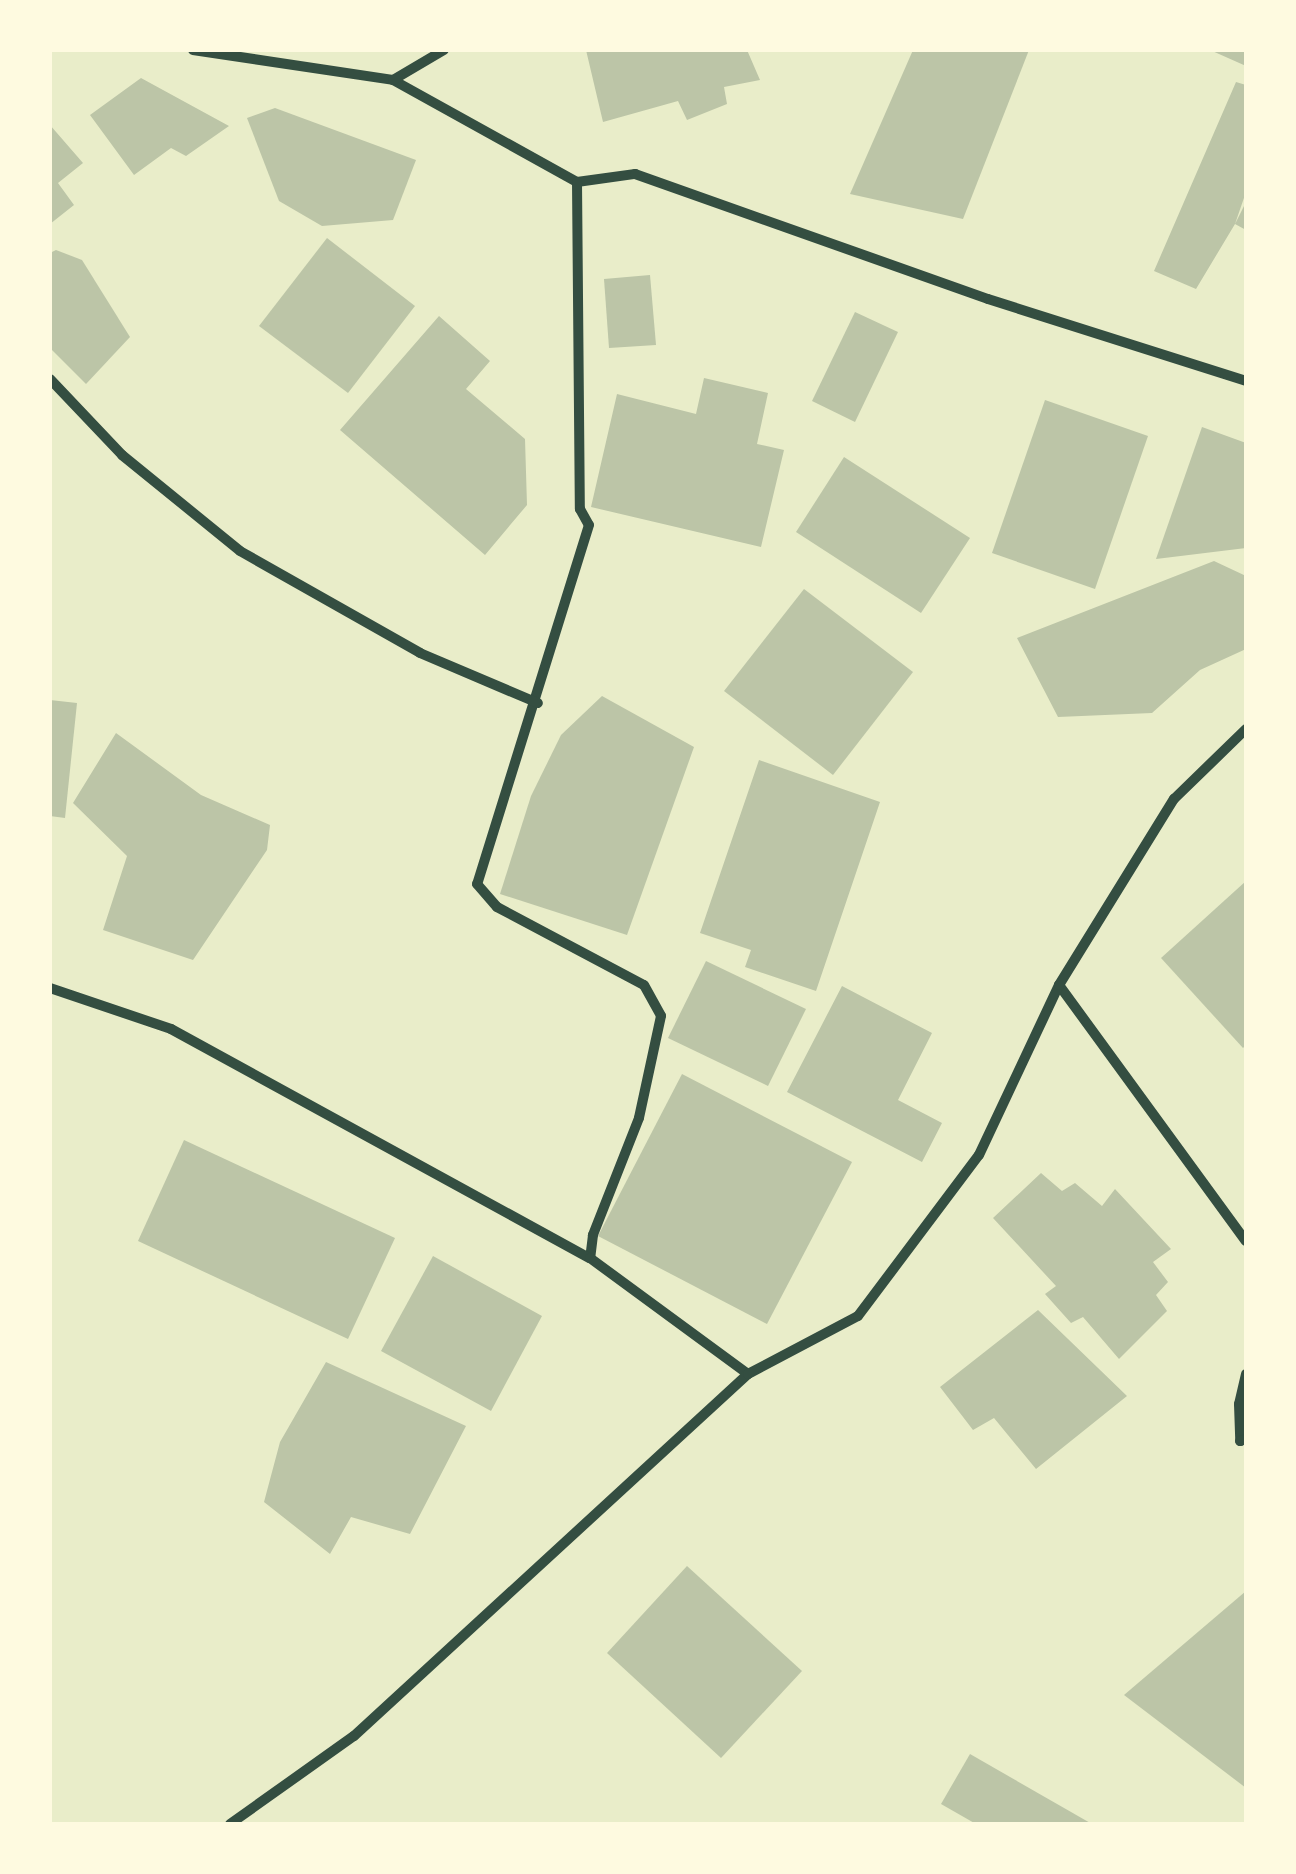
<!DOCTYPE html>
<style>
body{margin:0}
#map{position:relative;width:1296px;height:1874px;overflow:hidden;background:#e9edc9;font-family:"Exo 2",sans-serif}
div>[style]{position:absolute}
.building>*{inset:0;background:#bcc5a7}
.minor>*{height:10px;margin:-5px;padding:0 5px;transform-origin:5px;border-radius:5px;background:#344e41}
span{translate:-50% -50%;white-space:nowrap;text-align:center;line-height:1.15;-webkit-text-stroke:10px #fefae0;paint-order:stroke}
.frame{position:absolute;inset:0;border:52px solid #fefae0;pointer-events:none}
</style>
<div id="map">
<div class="building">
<i style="clip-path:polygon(586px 50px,747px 50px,760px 80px,724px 87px,727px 104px,687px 120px,678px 101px,603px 122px)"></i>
<i style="clip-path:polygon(913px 50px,1029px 50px,963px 219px,850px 194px)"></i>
<i style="clip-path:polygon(1210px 50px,1246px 50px,1246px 66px)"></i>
<i style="clip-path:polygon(141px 78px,229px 126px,186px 156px,171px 148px,134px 175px,90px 115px)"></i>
<i style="clip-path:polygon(1236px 82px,1246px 85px,1246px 192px,1235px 224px,1246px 202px,1246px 230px,1235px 224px,1196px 289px,1154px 271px)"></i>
<i style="clip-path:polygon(275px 108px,416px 160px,393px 220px,322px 226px,279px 201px,247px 118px)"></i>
<i style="clip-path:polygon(50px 125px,83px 163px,58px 183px,74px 205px,50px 224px)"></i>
<i style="clip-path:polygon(327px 238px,415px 306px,348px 393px,259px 326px)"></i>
<i style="clip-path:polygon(56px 250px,82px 260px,130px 337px,86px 384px,50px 348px,50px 253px)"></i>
<i style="clip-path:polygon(650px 275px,656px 345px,609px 348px,604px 279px)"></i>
<i style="clip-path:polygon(855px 312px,898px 332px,855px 422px,812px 401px)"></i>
<i style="clip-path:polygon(439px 316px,490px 361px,466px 389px,525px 439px,527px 505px,485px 555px,340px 430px)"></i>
<i style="clip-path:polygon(704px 378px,768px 393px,757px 444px,784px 450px,761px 547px,591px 507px,617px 394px,696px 414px)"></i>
<i style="clip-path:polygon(1045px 400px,1148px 436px,1095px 589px,992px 553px)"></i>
<i style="clip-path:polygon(1202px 427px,1246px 443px,1246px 548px,1156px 559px)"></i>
<i style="clip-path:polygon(844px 457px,970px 538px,921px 613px,796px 532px)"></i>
<i style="clip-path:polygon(1214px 561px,1246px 576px,1246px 649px,1200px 670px,1152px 713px,1058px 717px,1017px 638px)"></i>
<i style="clip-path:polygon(804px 589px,913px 672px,833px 775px,724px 691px)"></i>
<i style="clip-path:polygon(602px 696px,694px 747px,627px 935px,500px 894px,531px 796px,561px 735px)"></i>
<i style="clip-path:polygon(50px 700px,77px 703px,65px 818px,50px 816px)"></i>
<i style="clip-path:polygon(116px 733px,201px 795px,270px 825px,267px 850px,193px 960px,103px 930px,127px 856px,73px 803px)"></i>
<i style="clip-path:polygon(759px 760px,880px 802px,816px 991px,745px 967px,751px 950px,700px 933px)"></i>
<i style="clip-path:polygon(1246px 881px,1246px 1045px,1243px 1048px,1161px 958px)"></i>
<i style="clip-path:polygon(706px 961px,806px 1009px,768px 1086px,668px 1038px)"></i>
<i style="clip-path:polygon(842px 986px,932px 1033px,898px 1100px,942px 1123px,922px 1162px,787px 1092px)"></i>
<i style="clip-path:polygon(682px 1074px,852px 1162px,767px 1324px,598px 1236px)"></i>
<i style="clip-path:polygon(184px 1140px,395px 1238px,348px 1339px,138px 1241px)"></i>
<i style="clip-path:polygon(1041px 1173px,1062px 1191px,1075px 1183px,1102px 1206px,1115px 1189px,1171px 1249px,1153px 1262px,1168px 1282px,1156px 1295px,1167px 1311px,1119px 1359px,1083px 1317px,1071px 1323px,1045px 1294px,1056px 1286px,993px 1218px)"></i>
<i style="clip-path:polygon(433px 1256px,542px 1316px,491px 1411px,381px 1351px)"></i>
<i style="clip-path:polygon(1038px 1310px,1127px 1396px,1036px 1469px,994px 1418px,973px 1430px,940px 1387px)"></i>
<i style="clip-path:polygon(326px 1362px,466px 1426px,410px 1534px,351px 1517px,330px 1554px,264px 1502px,280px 1442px)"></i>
<i style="clip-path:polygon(687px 1566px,802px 1671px,721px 1758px,607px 1653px)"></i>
<i style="clip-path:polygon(1246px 1591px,1246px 1788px,1124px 1695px)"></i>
<i style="clip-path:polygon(970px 1754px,1092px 1824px,976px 1824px,941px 1804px)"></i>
</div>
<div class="minor">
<i style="left:193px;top:50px;width:202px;rotate:8.5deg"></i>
<i style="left:393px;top:80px;width:210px;rotate:29deg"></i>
<i style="left:577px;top:182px;width:59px;rotate:-7.9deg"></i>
<i style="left:635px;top:174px;width:374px;rotate:19.5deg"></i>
<i style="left:988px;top:299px;width:271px;rotate:17.6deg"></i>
<i style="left:393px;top:80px;width:59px;rotate:-30.5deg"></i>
<i style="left:577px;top:182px;width:327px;rotate:89.5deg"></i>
<i style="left:580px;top:509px;width:18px;rotate:61deg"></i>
<i style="left:589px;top:525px;width:376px;rotate:107.3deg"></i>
<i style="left:477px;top:884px;width:30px;rotate:49deg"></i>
<i style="left:497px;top:907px;width:166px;rotate:28deg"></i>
<i style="left:644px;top:985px;width:35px;rotate:61deg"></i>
<i style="left:661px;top:1016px;width:104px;rotate:102.2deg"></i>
<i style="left:639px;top:1118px;width:126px;rotate:111.5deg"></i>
<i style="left:593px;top:1235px;width:23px;rotate:97deg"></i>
<i style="left:50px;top:379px;width:105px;rotate:46.5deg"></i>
<i style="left:122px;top:455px;width:152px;rotate:39.1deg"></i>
<i style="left:240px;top:551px;width:207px;rotate:29.5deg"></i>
<i style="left:420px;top:653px;width:128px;rotate:23deg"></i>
<i style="left:1059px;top:985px;width:317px;rotate:53.9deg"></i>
<i style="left:50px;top:988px;width:128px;rotate:18.7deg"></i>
<i style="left:171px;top:1029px;width:477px;rotate:28.7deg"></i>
<i style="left:590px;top:1258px;width:196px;rotate:36.3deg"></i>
<i style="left:1246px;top:1374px;width:31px;rotate:103deg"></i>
<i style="left:1239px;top:1404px;width:37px;rotate:88deg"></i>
<i style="left:1240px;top:1441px;width:6px;rotate:-18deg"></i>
<i style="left:230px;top:1824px;width:152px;rotate:-35.4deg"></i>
<i style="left:354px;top:1736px;width:535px;rotate:-42.58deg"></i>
<i style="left:748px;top:1374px;width:124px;rotate:-27.8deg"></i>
<i style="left:858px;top:1316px;width:201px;rotate:-53.1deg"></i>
<i style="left:979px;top:1155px;width:188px;rotate:-64.8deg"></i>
<i style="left:1059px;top:985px;width:219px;rotate:-58.3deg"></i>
<i style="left:1174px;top:799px;width:100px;rotate:-44.2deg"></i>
</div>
<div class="frame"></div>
</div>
